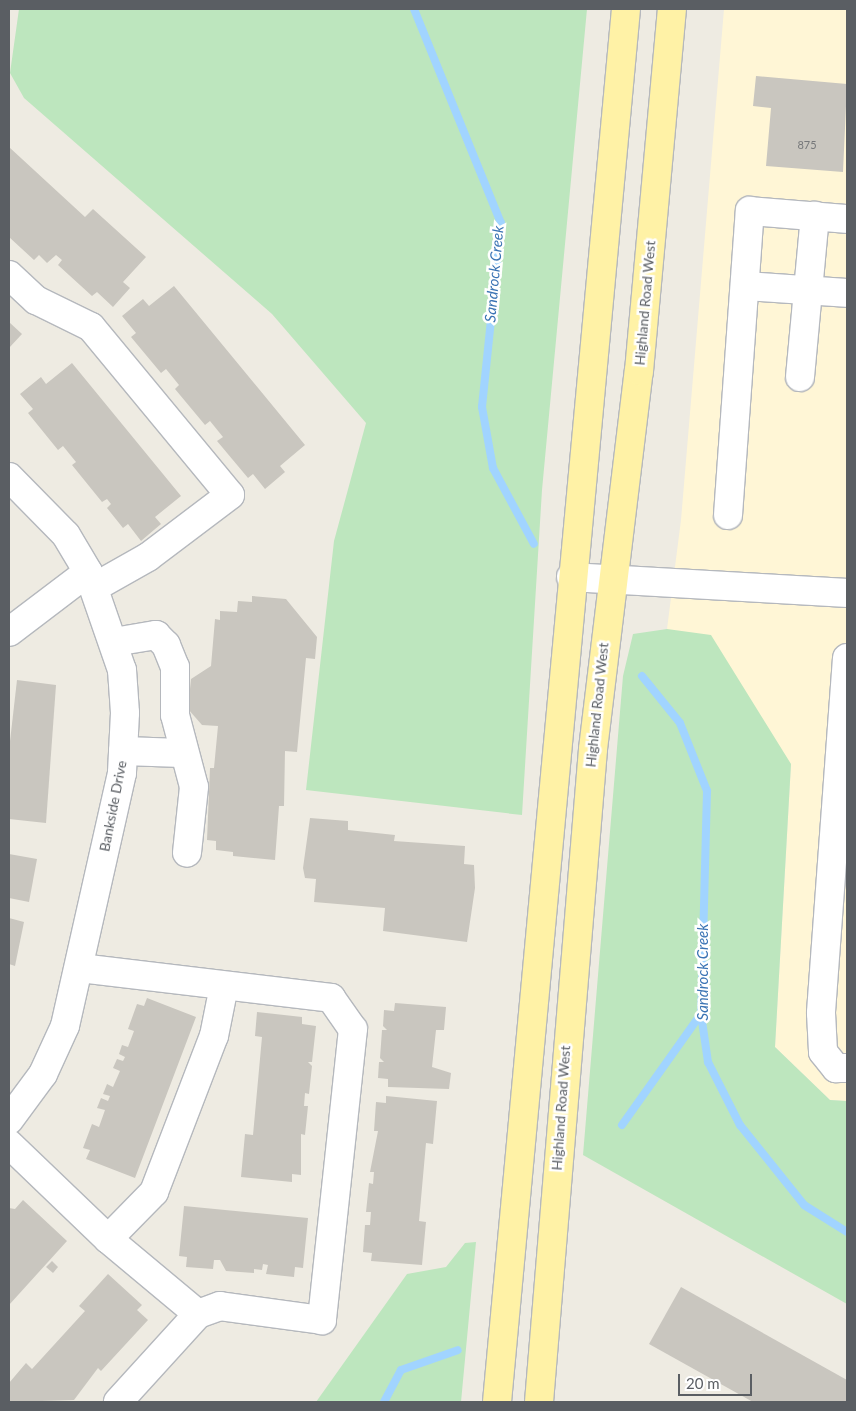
<!DOCTYPE html>
<style>
body{margin:0}
#map{position:relative;width:856px;height:1411px;overflow:hidden;background:#eeebe2;font-family:Lato,sans-serif}
div>[style]{position:absolute}
.commercial>*{inset:0;background:#fff6d6}
.green>*{inset:0;background:#bde6be}
.stream>*{height:8px;margin:-4px;padding:0 4px;transform-origin:4px;border-radius:4px;background:#a1d4ff}
.building>*{inset:0;background:#c9c6bf}
.roads{filter:drop-shadow(1px 0 #b5b8bd) drop-shadow(-1px 0 #b5b8bd) drop-shadow(0 1px #b5b8bd) drop-shadow(0 -1px #b5b8bd)}
.minor>*{height:28px;margin:-14px;padding:0 14px;transform-origin:14px;border-radius:14px;background:#fff}
.major>*{height:28px;margin:-14px;padding:0 14px;transform-origin:14px;border-radius:14px;background:#fff2a6}
span{translate:-50% -50%;white-space:nowrap;text-align:center;line-height:1.15;-webkit-text-stroke:5px #fff;paint-order:stroke}
.number-label{font-size:11px;color:#76787a}
.number-label span{-webkit-text-stroke-width:0}
.street-label{font-size:14px;color:#5a5e63}
.water-label{font-size:15px;color:#3b74b4;font-style:italic}
.frame{position:absolute;inset:0;border:10px solid #5a5e63;pointer-events:none}
.scale{position:absolute;left:678px;top:1374px;width:74px;height:22px;box-sizing:border-box;border:2px solid #5a5e63;border-top:0;padding-left:6px;font-size:15px;line-height:18px;white-space:nowrap;color:#5a5e63;-webkit-text-stroke:4px #fff;paint-order:stroke}
</style>
<div id="map">
<div class="commercial">
<i style="clip-path:polygon(724px 9px,847px 9px,847px 1101px,830px 1100px,775px 1047px,791px 764px,667px 629px,681px 520px)"></i>
</div>
<div class="green">
<i style="clip-path:polygon(19px 9px,587px 9px,542px 490px,522px 815px,306px 790px,334px 541px,366px 423px,272px 314px,24px 98px,10px 73px)"></i>
<i style="clip-path:polygon(667px 629px,711px 635px,791px 764px,775px 1047px,830px 1100px,847px 1101px,847px 1304px,583px 1155px,623px 676px,633px 634px)"></i>
<i style="clip-path:polygon(476px 1242px,461px 1402px,316px 1402px,407px 1274px,446px 1267px,465px 1243px)"></i>
</div>
<div class="stream">
<i style="left:414px;top:9px;width:231px;rotate:67.9deg"></i>
<i style="left:501px;top:223px;width:185px;rotate:95.9deg"></i>
<i style="left:482px;top:407px;width:62px;rotate:79.8deg"></i>
<i style="left:493px;top:468px;width:86px;rotate:61.7deg"></i>
<i style="left:642px;top:676px;width:60px;rotate:51deg"></i>
<i style="left:680px;top:723px;width:73px;rotate:68.3deg"></i>
<i style="left:707px;top:791px;width:223px;rotate:91.5deg"></i>
<i style="left:701px;top:1014px;width:49px;rotate:81.7deg"></i>
<i style="left:708px;top:1062px;width:71px;rotate:63.1deg"></i>
<i style="left:740px;top:1125px;width:102px;rotate:51.3deg"></i>
<i style="left:804px;top:1205px;width:51px;rotate:32.1deg"></i>
<i style="left:622px;top:1125px;width:136px;rotate:-54.6deg"></i>
<i style="left:384px;top:1402px;width:36px;rotate:-62deg"></i>
<i style="left:401px;top:1370px;width:60px;rotate:-19.3deg"></i>
</div>
<div class="building">
<i style="clip-path:polygon(756px 76px,847px 84px,843px 172px,766px 166px,771px 108px,753px 106px)"></i>
<i style="clip-path:polygon(9px 147px,85px 217px,93px 209px,146px 257px,123px 282px,130px 288px,113px 307px,97px 292px,92px 296px,58px 265px,62px 260px,56px 255px,47px 263px,39px 255px,34px 260px,9px 237px)"></i>
<i style="clip-path:polygon(174px 286px,305px 445px,280px 466px,285px 472px,265px 489px,253px 474px,248px 478px,217px 441px,223px 437px,210px 421px,205px 425px,175px 389px,179px 385px,166px 369px,161px 373px,131px 337px,136px 333px,122px 316px,143px 299px,149px 306px)"></i>
<i style="clip-path:polygon(9px 322px,22px 334px,9px 348px)"></i>
<i style="clip-path:polygon(72px 363px,181px 496px,155px 517px,161px 524px,141px 541px,128px 524px,123px 528px,107px 508px,111px 504px,107px 499px,102px 502px,72px 465px,76px 462px,63px 446px,58px 450px,28px 413px,33px 409px,20px 394px,41px 377px,46px 384px)"></i>
<i style="clip-path:polygon(252px 596px,286px 599px,317px 637px,315px 659px,306px 658px,297px 752px,285px 751px,284px 806px,279px 806px,275px 860px,233px 856px,233px 852px,216px 850px,216px 841px,207px 840px,210px 768px,214px 768px,218px 726px,202px 725px,188px 709px,191px 679px,211px 666px,215px 619px,220px 620px,220px 611px,237px 612px,238px 601px,252px 602px)"></i>
<i style="clip-path:polygon(17px 680px,56px 685px,46px 823px,9px 819px,9px 750px)"></i>
<i style="clip-path:polygon(310px 818px,348px 821px,348px 830px,395px 835px,394px 841px,465px 846px,464px 864px,474px 865px,475px 888px,467px 942px,383px 931px,385px 908px,314px 902px,316px 879px,305px 878px,303px 868px)"></i>
<i style="clip-path:polygon(9px 854px,37px 859px,29px 902px,9px 898px)"></i>
<i style="clip-path:polygon(9px 918px,24px 922px,15px 966px,9px 964px)"></i>
<i style="clip-path:polygon(147px 998px,196px 1017px,135px 1178px,86px 1159px,90px 1150px,83px 1148px,92px 1124px,99px 1127px,105px 1110px,97px 1108px,101px 1098px,108px 1101px,110px 1096px,103px 1094px,107px 1084px,113px 1087px,120px 1071px,113px 1068px,117px 1059px,123px 1061px,125px 1057px,119px 1054px,122px 1045px,128px 1047px,134px 1031px,128px 1029px,137px 1004px,144px 1006px)"></i>
<i style="clip-path:polygon(395px 1003px,446px 1007px,444px 1030px,436px 1030px,432px 1067px,451px 1073px,449px 1089px,388px 1087px,388px 1079px,378px 1078px,379px 1062px,384px 1062px,380px 1058px,382px 1030px,387px 1030px,383px 1026px,384px 1010px,394px 1011px)"></i>
<i style="clip-path:polygon(257px 1012px,302px 1017px,302px 1024px,316px 1026px,312px 1062px,308px 1062px,312px 1066px,309px 1094px,305px 1093px,304px 1106px,308px 1106px,305px 1135px,301px 1134px,301px 1175px,292px 1174px,292px 1182px,241px 1177px,245px 1134px,253px 1135px,262px 1037px,255px 1036px)"></i>
<i style="clip-path:polygon(386px 1096px,437px 1101px,433px 1144px,426px 1143px,419px 1221px,426px 1222px,422px 1265px,371px 1261px,372px 1253px,363px 1252px,365px 1225px,370px 1225px,371px 1212px,366px 1212px,369px 1183px,373px 1184px,374px 1172px,370px 1172px,378px 1131px,374px 1131px,376px 1102px,386px 1103px)"></i>
<i style="clip-path:polygon(23px 1200px,67px 1241px,9px 1305px,9px 1208px,15px 1209px)"></i>
<i style="clip-path:polygon(184px 1206px,308px 1218px,303px 1268px,295px 1267px,294px 1277px,266px 1274px,268px 1265px,263px 1264px,262px 1270px,254px 1269px,254px 1273px,226px 1271px,220px 1260px,214px 1260px,213px 1269px,186px 1267px,187px 1257px,179px 1256px)"></i>
<i style="clip-path:polygon(52px 1261px,58px 1267px,53px 1273px,46px 1267px)"></i>
<i style="clip-path:polygon(108px 1274px,142px 1305px,137px 1310px,148px 1320px,101px 1371px,98px 1368px,74px 1400px,9px 1402px,9px 1383px,26px 1363px,32px 1369px,85px 1311px,79px 1306px)"></i>
<i style="clip-path:polygon(681px 1287px,847px 1380px,847px 1402px,753px 1402px,649px 1344px)"></i>
</div>
<div class="roads">
<div class="minor">
<i style="left:9px;top:275px;width:37px;rotate:43deg"></i>
<i style="left:36px;top:300px;width:61px;rotate:26.1deg"></i>
<i style="left:91px;top:327px;width:218px;rotate:50.4deg"></i>
<i style="left:230px;top:495px;width:103px;rotate:142.9deg"></i>
<i style="left:148px;top:557px;width:61px;rotate:150.5deg"></i>
<i style="left:745px;top:286px;width:102px;rotate:3.9deg"></i>
<i style="left:800px;top:377px;width:162px;rotate:-84.7deg"></i>
<i style="left:9px;top:477px;width:81px;rotate:45.5deg"></i>
<i style="left:66px;top:535px;width:43px;rotate:59.3deg"></i>
<i style="left:88px;top:572px;width:104px;rotate:70.9deg"></i>
<i style="left:122px;top:670px;width:43px;rotate:86deg"></i>
<i style="left:125px;top:713px;width:60px;rotate:92.9deg"></i>
<i style="left:122px;top:773px;width:259px;rotate:102.7deg"></i>
<i style="left:65px;top:1026px;width:53px;rotate:114.6deg"></i>
<i style="left:43px;top:1074px;width:57px;rotate:126.5deg"></i>
<i style="left:728px;top:515px;width:305px;rotate:-85.9deg"></i>
<i style="left:750px;top:211px;width:97px;rotate:4.7deg"></i>
<i style="left:571px;top:577px;width:276px;rotate:3.3deg"></i>
<i style="left:9px;top:632px;width:99px;rotate:-37.2deg"></i>
<i style="left:114px;top:642px;width:43px;rotate:-9.5deg"></i>
<i style="left:156px;top:635px;width:14px;rotate:45deg"></i>
<i style="left:166px;top:645px;width:24px;rotate:68deg"></i>
<i style="left:175px;top:667px;width:48px;rotate:90deg"></i>
<i style="left:175px;top:715px;width:74px;rotate:75.2deg"></i>
<i style="left:194px;top:787px;width:66px;rotate:96.1deg"></i>
<i style="left:847px;top:658px;width:356px;rotate:94.2deg"></i>
<i style="left:821px;top:1013px;width:39px;rotate:87deg"></i>
<i style="left:823px;top:1052px;width:21px;rotate:51deg"></i>
<i style="left:836px;top:1068px;width:11px"></i>
<i style="left:123px;top:751px;width:59px;rotate:1.9deg"></i>
<i style="left:80px;top:968px;width:253px;rotate:6.8deg"></i>
<i style="left:331px;top:998px;width:38px;rotate:55deg"></i>
<i style="left:353px;top:1029px;width:293px;rotate:96.1deg"></i>
<i style="left:322px;top:1320px;width:103px;rotate:-172.2deg"></i>
<i style="left:220px;top:1306px;width:23px;rotate:160deg"></i>
<i style="left:198px;top:1314px;width:119px;rotate:132.3deg"></i>
<i style="left:9px;top:1144px;width:137px;rotate:43.8deg"></i>
<i style="left:108px;top:1239px;width:117px;rotate:39.8deg"></i>
<i style="left:108px;top:1239px;width:66px;rotate:-45.6deg"></i>
<i style="left:154px;top:1192px;width:167px;rotate:-69deg"></i>
<i style="left:214px;top:1036px;width:51px;rotate:-78.7deg"></i>
</div>
<div class="major">
<i style="left:497px;top:1402px;width:1399px;rotate:-84.71deg"></i>
<i style="left:539px;top:1402px;width:655px;rotate:-85.27deg"></i>
<i style="left:593px;top:749px;width:381px;rotate:-83.1deg"></i>
<i style="left:639px;top:371px;width:364px;rotate:-84.8deg"></i>
</div>
</div>
<div class="number-label">
<span style="left:807px;top:145px">875</span>
</div>
<div class="street-label">
<span style="left:645px;top:303px;rotate:-85deg">Highland Road West</span>
<span style="left:597px;top:705px;rotate:-84deg">Highland Road West</span>
<span style="left:113px;top:806px;rotate:-79deg">Bankside Drive</span>
<span style="left:561px;top:1108px;rotate:-86deg">Highland Road West</span>
</div>
<div class="water-label">
<span style="left:494px;top:274px;rotate:-85deg">Sandrock Creek</span>
<span style="left:703px;top:972px;rotate:-90deg">Sandrock Creek</span>
</div>
<div class="frame"></div>
<div class="scale">20 m</div>
</div>
